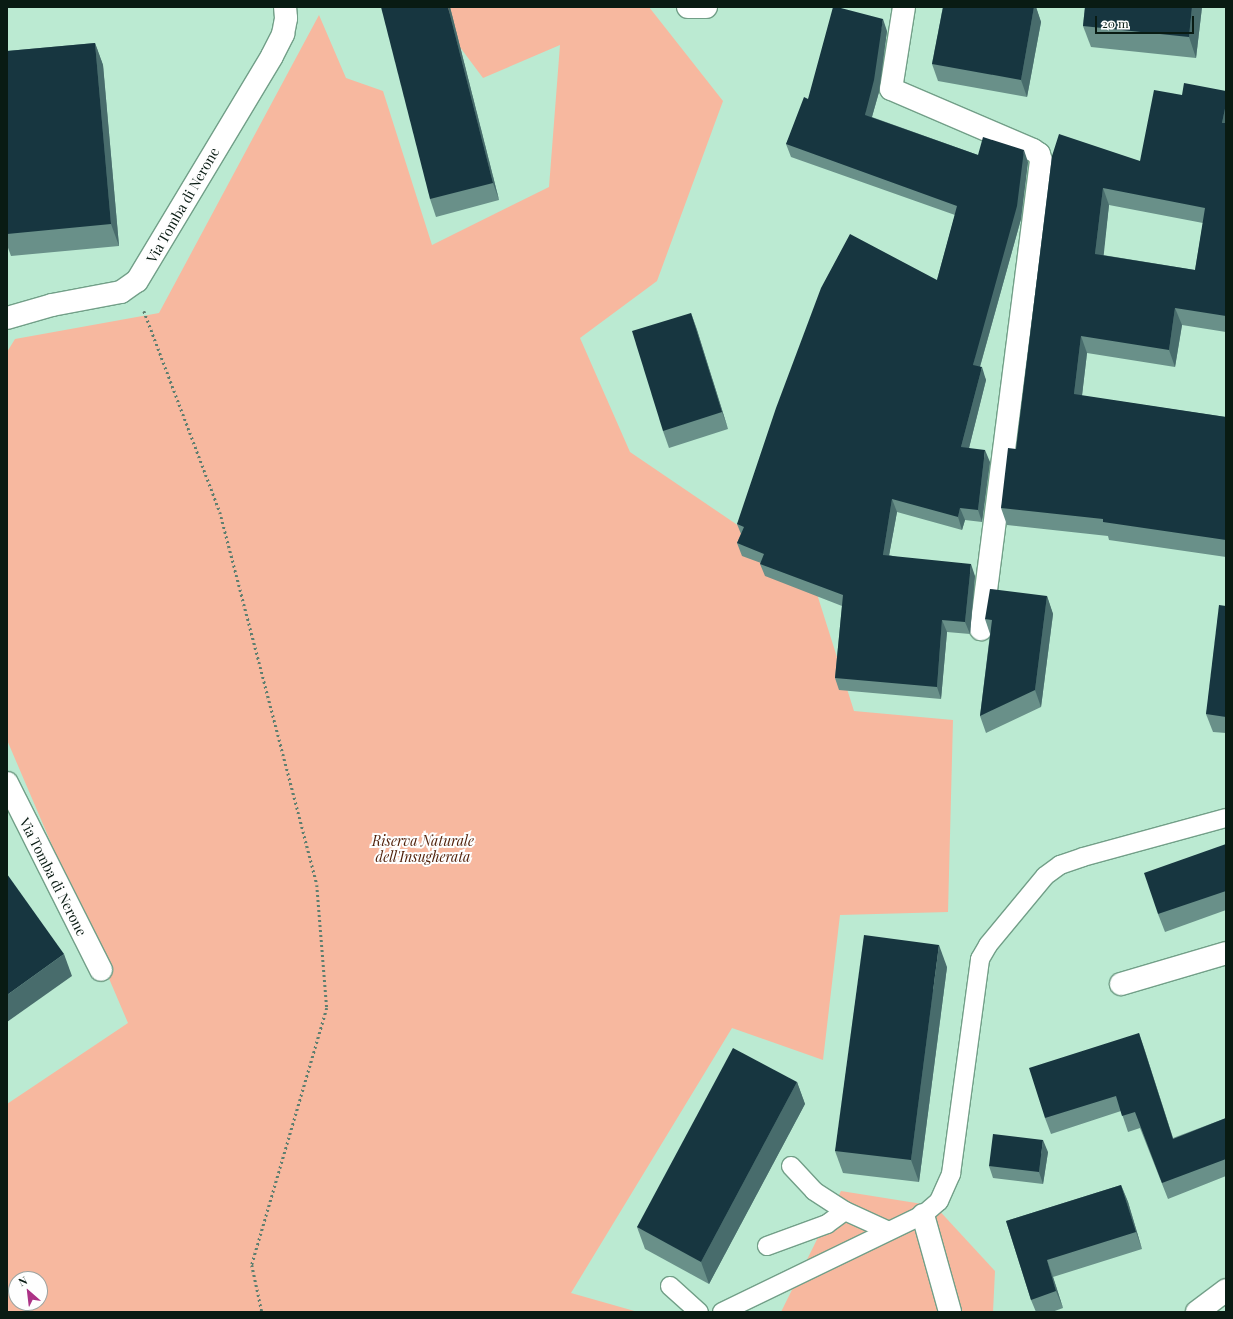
<!DOCTYPE html>
<style>
body{margin:0}
#map{position:relative;width:1233px;height:1319px;overflow:hidden;background:#bbead2;font-family:"Playfair Display",serif}
div>[style]{position:absolute}
.green>*{inset:0;background:#f7b89f}
.path>*{height:2.5px;margin-top:-1.25px;transform-origin:0;background:repeating-linear-gradient(90deg,#5e7e6f 0 2px,transparent 0 5px)}
.roads{filter:drop-shadow(1px 0 #729f88) drop-shadow(-1px 0 #729f88) drop-shadow(0 1px #729f88) drop-shadow(0 -1px #729f88)}
.service>*{height:18px;margin:-9px;padding:0 9px;transform-origin:9px;border-radius:9px;background:#fff}
.minor>*{height:22px;margin:-11px;padding:0 11px;transform-origin:11px;border-radius:11px;background:#fff}
.wall>*{inset:0;background:#699089}
.shaded-wall>*{inset:0;background:#486c6c}
.building>*{inset:0;background:#173640}
span{translate:-50% -50%;white-space:nowrap;text-align:center;line-height:1.15;-webkit-text-stroke:4px #fefefe;paint-order:stroke}
.street-label{font-size:14px;color:#091b13}
.park-label{font-size:14px;color:#4e1e07;font-style:italic}
.frame{position:absolute;inset:0;border:8px solid #091b13;pointer-events:none}
.north{position:absolute;left:8px;top:1271px;width:40px;height:40px;box-sizing:border-box;background:#fefefe;border:1px solid #9ca3a0;border-radius:50%;rotate:332deg;font-size:11px;font-weight:700;line-height:16px;text-align:center;color:#091b13}
.north::after{content:'';display:block;margin:auto;width:14px;height:18px;background:#ac3286;clip-path:polygon(50% 0,100% 100%,50% 72%,0 100%)}
.scale{position:absolute;left:1095px;top:16px;width:99px;height:18px;box-sizing:border-box;border:2px solid #091b13;border-top:0;padding-left:5px;font-size:12px;line-height:14px;white-space:nowrap;color:#091b13;-webkit-text-stroke:3px #fefefe;paint-order:stroke}
</style>
<div id="map">
<div class="green">
<i style="clip-path:polygon(evenodd,430px 7px,649px 7px,723px 101px,657px 281px,580px 338px,630px 452px,811px 575px,854px 711px,953px 720px,948px 912px,840px 915px,823px 1060px,732px 1028px,571px 1293px,638px 1312px,7px 1312px,7px 1104px,128px 1023px,7px 740px,7px 352px,15px 339px,159px 313px,319px 15px,346px 78px,383px 91px,432px 245px,549px 187px,560px 45px,483px 78px,430px 7px,16px 1279px,40px 1279px,40px 1303px,16px 1303px,16px 1279px)"></i>
<i style="clip-path:polygon(841px 1191px,935px 1206px,995px 1271px,993px 1312px,781px 1312px)"></i>
</div>
<div class="path">
<i style="left:144px;top:311px;width:215px;rotate:69.3deg"></i>
<i style="left:220px;top:512px;width:385px;rotate:75.4deg"></i>
<i style="left:317px;top:885px;width:123px;rotate:85.4deg"></i>
<i style="left:327px;top:1008px;width:268px;rotate:106.3deg"></i>
<i style="left:252px;top:1265px;width:48px;rotate:78deg"></i>
</div>
<div class="roads">
<div class="service">
<i style="left:791px;top:1166px;width:34px;rotate:47deg"></i>
<i style="left:814px;top:1191px;width:37px;rotate:33deg"></i>
<i style="left:845px;top:1211px;width:48px;rotate:24.4deg"></i>
<i style="left:767px;top:1246px;width:64px;rotate:-20.1deg"></i>
<i style="left:827px;top:1224px;width:22px;rotate:-36deg"></i>
<i style="left:670px;top:1286px;width:39px;rotate:42deg"></i>
<i style="left:722px;top:1312px;width:223px;rotate:-25.8deg"></i>
<i style="left:923px;top:1215px;width:21px;rotate:-41deg"></i>
<i style="left:939px;top:1201px;width:30px;rotate:-66deg"></i>
<i style="left:951px;top:1174px;width:217px;rotate:-82.3deg"></i>
<i style="left:980px;top:959px;width:16px;rotate:-60deg"></i>
<i style="left:988px;top:945px;width:89px;rotate:-50.4deg"></i>
<i style="left:1045px;top:876px;width:19px;rotate:-36deg"></i>
<i style="left:1060px;top:865px;width:24px;rotate:-19deg"></i>
<i style="left:1083px;top:857px;width:148px;rotate:-15.3deg"></i>
</div>
<div class="minor">
<i style="left:688px;top:7px;width:18px"></i>
<i style="left:904px;top:7px;width:83px;rotate:99deg"></i>
<i style="left:891px;top:89px;width:155px;rotate:23.2deg"></i>
<i style="left:1033px;top:150px;width:7px;rotate:34deg"></i>
<i style="left:1039px;top:154px;width:7px;rotate:74deg"></i>
<i style="left:1041px;top:161px;width:472px;rotate:97.3deg"></i>
<i style="left:7px;top:318px;width:47px;rotate:-16.1deg"></i>
<i style="left:52px;top:305px;width:70px;rotate:-10.7deg"></i>
<i style="left:121px;top:292px;width:19px;rotate:-35deg"></i>
<i style="left:137px;top:281px;width:262px;rotate:-59deg"></i>
<i style="left:272px;top:56px;width:25px;rotate:-63deg"></i>
<i style="left:283px;top:34px;width:16px;rotate:-79deg"></i>
<i style="left:286px;top:18px;width:11px;rotate:-95deg"></i>
<i style="left:7px;top:783px;width:209px;rotate:63.3deg"></i>
<i style="left:1121px;top:984px;width:109px;rotate:-16.4deg"></i>
<i style="left:923px;top:1215px;width:101px;rotate:74.4deg"></i>
<i style="left:1197px;top:1312px;width:36px;rotate:-37deg"></i>
</div>
</div>
<div class="wall">
<i style="clip-path:polygon(450px 7px,499px 200px,436px 217px,430px 199px)"></i>
<i style="clip-path:polygon(943px 7px,1036px 7px,1041px 22px,1027px 97px,938px 81px,932px 64px)"></i>
<i style="clip-path:polygon(1085px 7px,1202px 7px,1196px 58px,1091px 47px,1083px 26px)"></i>
<i style="clip-path:polygon(887px 31px,879px 92px,872px 117px,978px 155px,1028px 162px,1021px 219px,980px 367px,986px 380px,969px 448px,990px 462px,982px 522px,965px 520px,962px 530px,897px 512px,889px 555px,975px 576px,970px 634px,947px 632px,941px 699px,839px 690px,835px 678px,842px 606px,765px 576px,760px 564px,761px 563px,742px 556px,737px 543px,741px 534px,737px 524px,937px 280px,955px 215px,791px 157px,786px 144px,808px 99px)"></i>
<i style="clip-path:polygon(95px 43px,103px 65px,119px 246px,11px 256px,7px 245px,7px 51px)"></i>
<i style="clip-path:polygon(evenodd,1226px 91px,1226px 332px,1182px 325px,1175px 367px,1087px 353px,1082px 396px,1226px 417px,1226px 557px,1109px 540px,1108px 536px,1007px 525px,1001px 508px,1016px 449px,1052px 156px,1140px 161px,1226px 91px,1109px 205px,1203px 223px,1195px 270px,1103px 255px,1109px 205px)"></i>
<i style="clip-path:polygon(691px 313px,697px 330px,728px 429px,669px 448px,663px 431px)"></i>
<i style="clip-path:polygon(1047px 596px,1053px 614px,1041px 707px,986px 733px,980px 716px,990px 634px,985px 619px)"></i>
<i style="clip-path:polygon(1226px 606px,1226px 733px,1213px 732px,1206px 714px)"></i>
<i style="clip-path:polygon(1226px 844px,1226px 910px,1165px 932px,1158px 914px)"></i>
<i style="clip-path:polygon(947px 967px,919px 1182px,843px 1173px,835px 1151px)"></i>
<i style="clip-path:polygon(1139px 1033px,1144px 1048px,1173px 1138px,1226px 1118px,1226px 1176px,1168px 1199px,1140px 1128px,1128px 1132px,1121px 1111px,1051px 1134px,1045px 1118px)"></i>
<i style="clip-path:polygon(797px 1082px,805px 1104px,709px 1284px,645px 1249px,637px 1227px)"></i>
<i style="clip-path:polygon(1048px 1152px,1043px 1184px,993px 1178px,989px 1166px)"></i>
<i style="clip-path:polygon(1121px 1185px,1128px 1202px,1142px 1249px,1053px 1277px,1063px 1308px,1052px 1312px,1036px 1312px,1031px 1300px,1006px 1221px)"></i>
</div>
<div class="shaded-wall">
<i style="clip-path:polygon(448px 7px,450px 7px,499px 200px,493px 183px)"></i>
<i style="clip-path:polygon(1034px 7px,1036px 7px,1041px 22px,1027px 97px,1021px 80px)"></i>
<i style="clip-path:polygon(1192px 7px,1202px 7px,1196px 58px,1189px 37px)"></i>
<i style="clip-path:polygon(883px 19px,887px 31px,879px 92px,869px 127px,865px 115px)"></i>
<i style="clip-path:polygon(95px 43px,103px 65px,119px 246px,111px 224px)"></i>
<i style="clip-path:polygon(1226px 104px,1226px 134px,1222px 123px)"></i>
<i style="clip-path:polygon(1024px 150px,1028px 162px,1021px 219px,977px 377px,973px 365px)"></i>
<i style="clip-path:polygon(1103px 188px,1109px 205px,1102px 271px,1095px 254px)"></i>
<i style="clip-path:polygon(1175px 308px,1182px 325px,1175px 367px,1169px 350px)"></i>
<i style="clip-path:polygon(691px 313px,697px 330px,728px 429px,722px 412px)"></i>
<i style="clip-path:polygon(1081px 336px,1087px 353px,1080px 412px,1074px 394px)"></i>
<i style="clip-path:polygon(982px 367px,986px 380px,966px 460px,961px 447px)"></i>
<i style="clip-path:polygon(985px 450px,990px 462px,982px 522px,978px 510px)"></i>
<i style="clip-path:polygon(892px 499px,897px 512px,887px 567px,883px 555px)"></i>
<i style="clip-path:polygon(960px 508px,965px 520px,962px 530px,958px 517px)"></i>
<i style="clip-path:polygon(971px 564px,975px 576px,970px 634px,965px 622px)"></i>
<i style="clip-path:polygon(1047px 596px,1053px 614px,1041px 707px,1035px 690px)"></i>
<i style="clip-path:polygon(942px 620px,947px 632px,941px 699px,937px 687px)"></i>
<i style="clip-path:polygon(939px 945px,947px 967px,919px 1182px,911px 1160px)"></i>
<i style="clip-path:polygon(64px 954px,72px 976px,7px 1022px,7px 995px)"></i>
<i style="clip-path:polygon(1139px 1033px,1144px 1048px,1178px 1154px,1173px 1139px)"></i>
<i style="clip-path:polygon(797px 1082px,805px 1104px,709px 1284px,701px 1262px)"></i>
<i style="clip-path:polygon(1043px 1140px,1048px 1152px,1043px 1184px,1039px 1172px)"></i>
<i style="clip-path:polygon(1121px 1185px,1128px 1202px,1142px 1249px,1136px 1232px)"></i>
<i style="clip-path:polygon(1047px 1260px,1053px 1277px,1063px 1308px,1056px 1291px)"></i>
</div>
<div class="building">
<i style="clip-path:polygon(381px 7px,448px 7px,493px 183px,430px 199px)"></i>
<i style="clip-path:polygon(833px 7px,837px 7px,883px 19px,874px 80px,865px 115px,978px 155px,983px 137px,1024px 150px,1017px 206px,973px 365px,982px 367px,961px 447px,985px 450px,978px 510px,960px 508px,958px 517px,892px 499px,883px 555px,971px 564px,965px 622px,942px 620px,937px 687px,835px 678px,843px 595px,760px 564px,764px 554px,737px 543px,744px 527px,737px 524px,776px 408px,821px 288px,850px 234px,937px 280px,957px 206px,786px 144px,804px 97px,808px 99px)"></i>
<i style="clip-path:polygon(943px 7px,1034px 7px,1021px 80px,932px 64px)"></i>
<i style="clip-path:polygon(1085px 7px,1192px 7px,1189px 37px,1083px 26px)"></i>
<i style="clip-path:polygon(95px 43px,111px 224px,7px 234px,7px 51px)"></i>
<i style="clip-path:polygon(evenodd,1184px 83px,1226px 91px,1226px 104px,1222px 123px,1226px 123px,1226px 316px,1175px 308px,1169px 350px,1081px 336px,1074px 394px,1226px 417px,1226px 540px,1103px 522px,1103px 519px,1001px 508px,1008px 448px,1016px 449px,1052px 156px,1059px 134px,1140px 161px,1154px 90px,1182px 95px,1184px 83px,1103px 188px,1205px 208px,1195px 270px,1095px 254px,1103px 188px)"></i>
<i style="clip-path:polygon(691px 313px,722px 412px,663px 431px,632px 331px)"></i>
<i style="clip-path:polygon(990px 589px,1047px 596px,1035px 690px,980px 716px,992px 620px,985px 619px)"></i>
<i style="clip-path:polygon(1219px 605px,1226px 606px,1226px 717px,1206px 714px)"></i>
<i style="clip-path:polygon(1226px 844px,1226px 891px,1158px 914px,1144px 873px)"></i>
<i style="clip-path:polygon(7px 874px,64px 954px,7px 995px)"></i>
<i style="clip-path:polygon(864px 935px,939px 945px,911px 1160px,835px 1151px)"></i>
<i style="clip-path:polygon(1139px 1033px,1173px 1139px,1226px 1118px,1226px 1159px,1162px 1183px,1135px 1112px,1122px 1116px,1116px 1096px,1045px 1118px,1029px 1068px)"></i>
<i style="clip-path:polygon(733px 1048px,797px 1082px,701px 1262px,637px 1227px)"></i>
<i style="clip-path:polygon(993px 1134px,1043px 1140px,1039px 1172px,989px 1166px)"></i>
<i style="clip-path:polygon(1121px 1185px,1136px 1232px,1047px 1260px,1056px 1291px,1031px 1300px,1006px 1221px)"></i>
</div>
<div class="street-label">
<span style="left:183px;top:205px;rotate:-60deg">Via Tomba di Nerone</span>
<span style="left:53px;top:877px;rotate:63deg">Via Tomba di Nerone</span>
</div>
<div class="park-label">
<span style="left:423px;top:849px">Riserva Naturale<br>dell'Insugherata</span>
</div>
<div class="frame"></div>
<div class="north">N</div>
<div class="scale">20 m</div>
</div>
